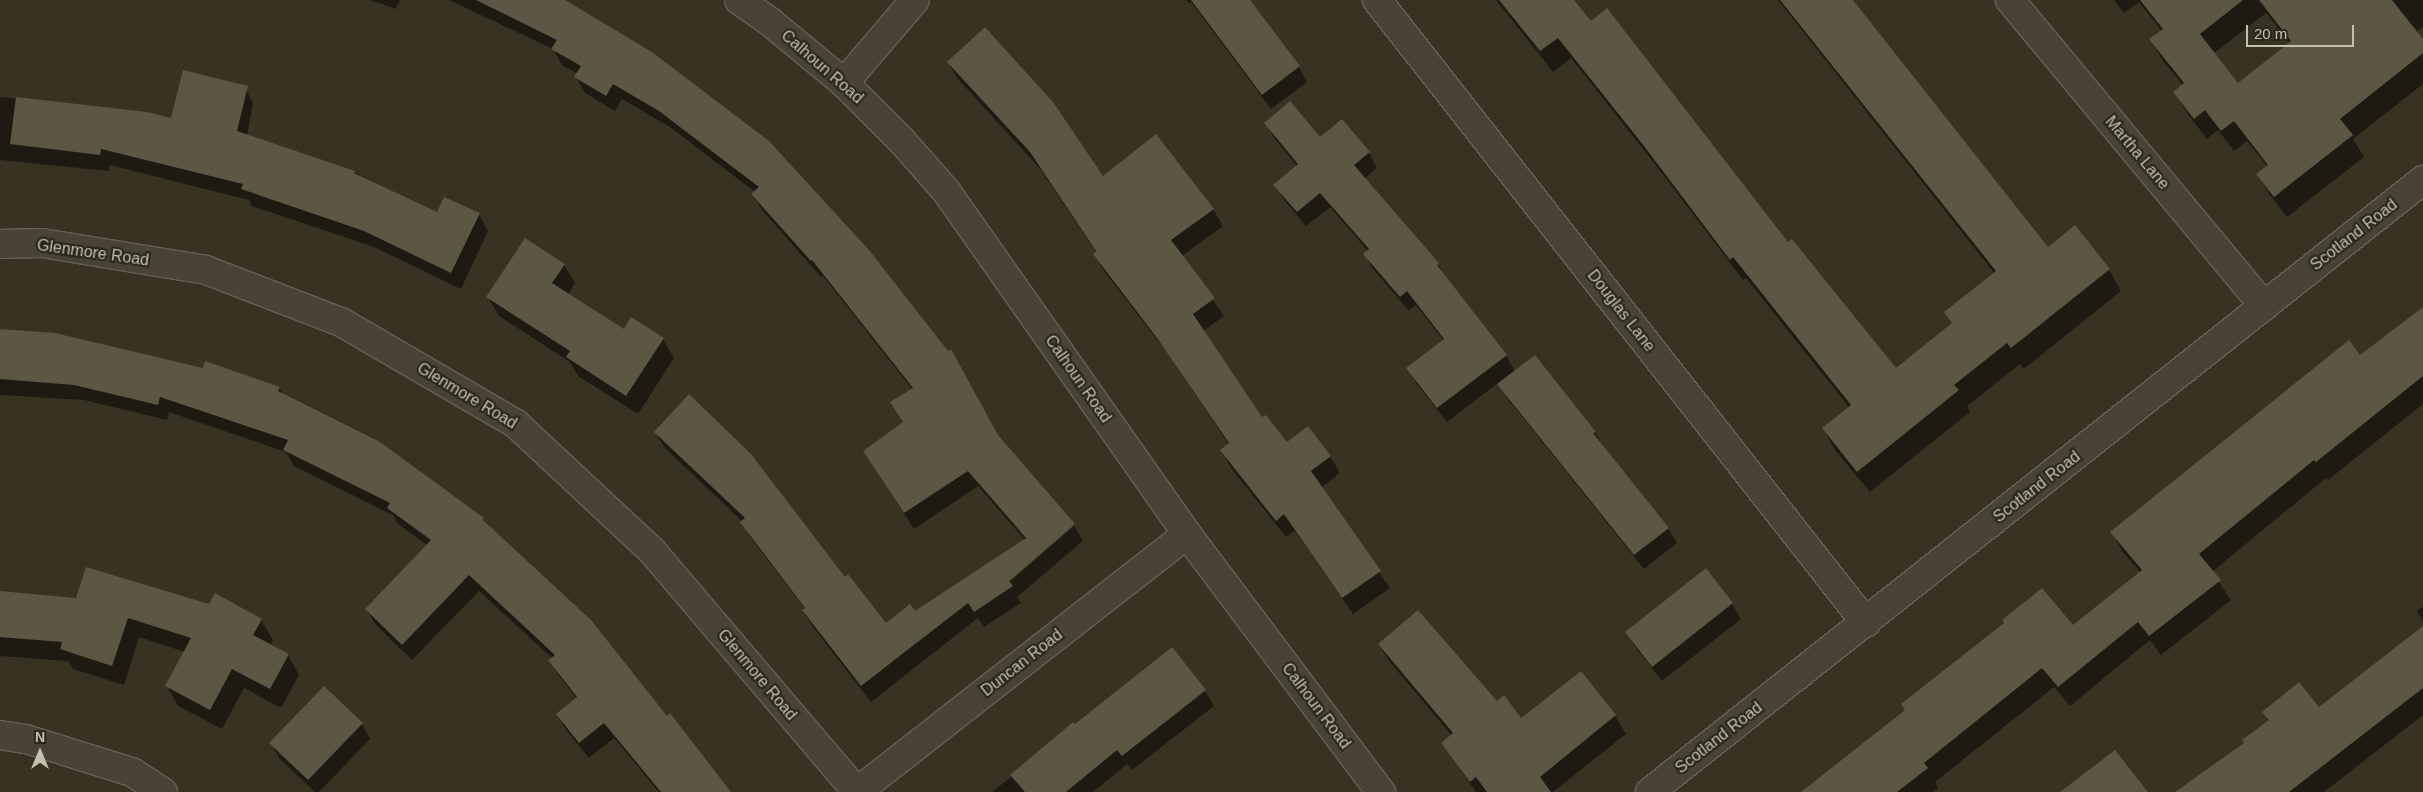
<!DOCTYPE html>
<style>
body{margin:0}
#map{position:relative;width:2423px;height:792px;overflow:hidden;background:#373222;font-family:Helvetica,sans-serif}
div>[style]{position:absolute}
.shadow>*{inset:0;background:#0007}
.building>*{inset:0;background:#5c5644}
.roads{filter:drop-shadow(1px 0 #656153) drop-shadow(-1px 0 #656153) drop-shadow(0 1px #656153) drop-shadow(0 -1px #656153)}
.street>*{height:28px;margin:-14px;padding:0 14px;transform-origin:14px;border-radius:14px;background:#484336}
span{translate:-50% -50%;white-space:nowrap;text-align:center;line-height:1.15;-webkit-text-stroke:4.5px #2c281b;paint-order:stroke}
.street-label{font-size:16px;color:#c4c0b0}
.north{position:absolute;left:15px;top:727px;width:50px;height:50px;-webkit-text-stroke:4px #2c281b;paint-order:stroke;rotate:0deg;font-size:14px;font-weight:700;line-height:20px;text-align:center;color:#c4c0b0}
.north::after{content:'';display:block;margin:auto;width:18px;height:22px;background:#c4c0b0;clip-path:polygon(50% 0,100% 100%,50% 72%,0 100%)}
.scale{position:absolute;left:2246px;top:25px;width:108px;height:22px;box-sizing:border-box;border:2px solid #c4c0b0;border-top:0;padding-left:6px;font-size:15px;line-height:18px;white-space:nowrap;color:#c4c0b0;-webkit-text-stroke:4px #2c281b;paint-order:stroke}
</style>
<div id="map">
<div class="shadow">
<i style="clip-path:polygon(370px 0,400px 0,396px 9px)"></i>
<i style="clip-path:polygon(449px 0,564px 0,652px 53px,1073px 524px,1003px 584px,1005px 586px,1073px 527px,1073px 524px,1083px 541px,1017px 597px,1021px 603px,984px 627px,978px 618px,871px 702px,813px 627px,803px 611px,805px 609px,751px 538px,742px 521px,665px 448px,655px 432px,845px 579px,886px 625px,914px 612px,1025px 540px,978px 486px,914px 529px,864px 452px,904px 423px,913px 390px,822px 275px,821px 277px,762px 210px,752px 194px,755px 192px,670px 127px,622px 99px,615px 111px,585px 93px,576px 77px,578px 74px,562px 65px,553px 49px)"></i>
<i style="clip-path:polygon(1186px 0,1247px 0,1299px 67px,1307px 82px,1271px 109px,1191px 2px,1189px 3px)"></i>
<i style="clip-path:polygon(1496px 0,1572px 0,1895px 370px,1952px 324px,1946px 313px,1995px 274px,1778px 0,1851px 0,2048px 248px,2075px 227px,2109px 270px,2121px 291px,2024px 369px,2020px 364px,1967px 406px,1970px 412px,1870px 492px,1835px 450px,1823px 428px,1849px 407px,1746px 278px,1743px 280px,1658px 168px,1571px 58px,1553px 72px)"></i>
<i style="clip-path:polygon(evenodd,2114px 0,2423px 0,2423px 27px,2416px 32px,2423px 41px,2423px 84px,2353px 139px,2364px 157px,2287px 217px,2270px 195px,2258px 174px,2268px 167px,2247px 141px,2234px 151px,2218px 130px,2207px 139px,2187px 113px,2175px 92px,2183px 85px,2163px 61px,2151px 40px,2162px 31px,2139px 2px,2124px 13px,2114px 0,2266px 13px,2290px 44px,2238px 84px,2213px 54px,2266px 13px)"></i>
<i style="clip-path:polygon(948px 62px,1102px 178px,1213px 209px,1223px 226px,1182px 256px,1224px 316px,1203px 331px,1262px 419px,1287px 444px,1330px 456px,1340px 473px,1321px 488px,1390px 588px,1353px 614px,1295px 531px,1286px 537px,1231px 468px,1222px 451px,1229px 445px,1169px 355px,1104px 271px,1094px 254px,1096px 252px,1041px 170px,958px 79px)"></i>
<i style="clip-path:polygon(244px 86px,253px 103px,247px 136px,354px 172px,437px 214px,479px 214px,488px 231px,461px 289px,374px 247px,252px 206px,249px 200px,110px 165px,109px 171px,0 160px,0 97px,147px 113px,172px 120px)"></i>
<i style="clip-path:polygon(1266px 123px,1369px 153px,1377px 168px,1364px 179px,1438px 264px,1446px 279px,1506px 355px,1515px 372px,1595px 432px,1604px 448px,1668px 528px,1677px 543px,1644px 569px,1508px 399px,1498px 383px,1447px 422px,1416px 383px,1408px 368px,1444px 341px,1416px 305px,1409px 311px,1373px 269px,1365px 254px,1368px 251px,1330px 207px,1306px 226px,1284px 200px,1275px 185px,1297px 166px,1274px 138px)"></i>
<i style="clip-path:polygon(564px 265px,575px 283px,568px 295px,624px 330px,663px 339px,674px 358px,638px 414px,578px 376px,570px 362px,499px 316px,488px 297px)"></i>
<i style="clip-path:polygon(2423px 308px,2423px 404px,2328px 480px,2326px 478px,2212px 572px,2231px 600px,2161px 655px,2150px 640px,2070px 706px,2054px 687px,1935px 782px,1938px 788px,1933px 792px,1803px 792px,2073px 627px,2141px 573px,2123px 552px,2112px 533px,2360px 356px)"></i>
<i style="clip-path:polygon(0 330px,279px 388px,283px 394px,483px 519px,728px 792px,659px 792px,614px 738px,589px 758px,566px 730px,557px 714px,577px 699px,559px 676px,550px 660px,552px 658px,479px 591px,412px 660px,376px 625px,366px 609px,427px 545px,398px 524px,393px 515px,294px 466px,286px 452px,169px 412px,167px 420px,84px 400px,0 395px)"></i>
<i style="clip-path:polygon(1706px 570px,1732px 604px,1741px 619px,1662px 681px,1635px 647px,1627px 632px)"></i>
<i style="clip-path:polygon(0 593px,261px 620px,273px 640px,270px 646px,288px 655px,299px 675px,281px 708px,244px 688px,222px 729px,178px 706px,167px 686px,185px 652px,139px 637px,124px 685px,73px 669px,68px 661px,0 656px)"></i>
<i style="clip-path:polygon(2423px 607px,2423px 621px,2417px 611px)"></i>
<i style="clip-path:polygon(2423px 628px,2423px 715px,2324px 792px,2177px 792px,2245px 743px,2269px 721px,2264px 712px,2319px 709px)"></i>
<i style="clip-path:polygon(1379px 645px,1496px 703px,1521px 720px,1580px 673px,1615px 716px,1626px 734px,1553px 792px,1476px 792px,1442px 743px,1452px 736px,1390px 662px)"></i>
<i style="clip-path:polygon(1172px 649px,1205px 691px,1214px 706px,1132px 770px,1127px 764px,1093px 792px,992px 792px)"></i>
<i style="clip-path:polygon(362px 724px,370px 739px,319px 792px,315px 792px,279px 758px,271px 743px)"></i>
</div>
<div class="building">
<i style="clip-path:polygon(476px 0,565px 0,652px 52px,769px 141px,869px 250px,948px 351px,951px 349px,998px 435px,1075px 524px,1009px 581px,1013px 586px,974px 612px,968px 603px,861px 686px,802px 610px,805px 608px,740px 522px,745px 518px,654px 432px,689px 394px,751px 454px,845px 577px,848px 574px,886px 623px,910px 604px,915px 611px,1026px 538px,968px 471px,904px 513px,863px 451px,903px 422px,890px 402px,913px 388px,812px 260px,811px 261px,751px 194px,759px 187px,659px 111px,613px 84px,606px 96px,574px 77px,581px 66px,551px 49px,557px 40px)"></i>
<i style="clip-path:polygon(1191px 0,1250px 0,1300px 66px,1262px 95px)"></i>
<i style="clip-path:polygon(1499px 0,1574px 0,1591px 21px,1607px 8px,1788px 242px,1792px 239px,1896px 368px,1952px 323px,1944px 312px,1996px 271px,1780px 0,1853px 0,2048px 247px,2075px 225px,2110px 269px,2011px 348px,2007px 343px,1954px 385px,1959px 390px,1857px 472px,1822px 428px,1851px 405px,1733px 257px,1730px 260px,1644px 146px,1558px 38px,1540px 51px)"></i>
<i style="clip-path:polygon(2140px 0,2243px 0,2200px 34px,2238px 83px,2291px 41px,2259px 0,2392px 0,2423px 39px,2423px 53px,2340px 119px,2353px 135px,2274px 197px,2256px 174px,2268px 165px,2234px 121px,2221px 131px,2205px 110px,2194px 119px,2173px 92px,2184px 83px,2149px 39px,2163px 29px)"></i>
<i style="clip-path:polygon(985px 27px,1053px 102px,1103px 176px,1156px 134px,1214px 209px,1171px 240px,1215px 298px,1193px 314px,1262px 417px,1266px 415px,1287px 442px,1308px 426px,1331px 456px,1311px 471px,1381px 571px,1342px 598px,1284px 514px,1276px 521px,1220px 450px,1229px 443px,1157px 338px,1093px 254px,1096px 251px,1030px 152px,947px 62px)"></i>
<i style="clip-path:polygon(183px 70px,248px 86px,237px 131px,355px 171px,354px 173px,437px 212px,444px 197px,480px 213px,451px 273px,364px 231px,241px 189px,243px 184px,101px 149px,100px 155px,10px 144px,16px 97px,147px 112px,171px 118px)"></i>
<i style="clip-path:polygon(1290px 101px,1320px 137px,1342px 119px,1370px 152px,1354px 165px,1439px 263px,1437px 265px,1507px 355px,1437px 408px,1406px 368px,1444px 339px,1407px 291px,1400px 297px,1363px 254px,1369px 249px,1320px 193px,1297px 212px,1273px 185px,1298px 164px,1264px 123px)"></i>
<i style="clip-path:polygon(525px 238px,565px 264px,552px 283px,624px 329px,631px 317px,664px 338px,626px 396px,566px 357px,570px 351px,486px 297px)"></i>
<i style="clip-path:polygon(2423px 307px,2423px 376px,2316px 462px,2314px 460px,2199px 554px,2221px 580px,2149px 636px,2138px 622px,2058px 687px,2042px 668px,1924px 763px,1928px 768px,1897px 792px,1801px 792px,1905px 710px,1901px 704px,2004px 623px,2002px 620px,2042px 588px,2073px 625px,2142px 570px,2110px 532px,2349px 340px,2360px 355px)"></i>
<i style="clip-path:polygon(0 329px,55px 333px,203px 368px,205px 361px,280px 387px,278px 391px,380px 442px,484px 518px,483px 520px,591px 620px,667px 716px,670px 713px,731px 792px,661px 792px,604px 723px,579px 743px,556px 714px,577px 697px,548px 660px,555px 655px,469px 575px,402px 645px,365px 609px,431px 540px,387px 508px,390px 503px,283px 450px,288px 440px,160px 397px,158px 405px,74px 385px,0 379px)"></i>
<i style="clip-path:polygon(1535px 355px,1596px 432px,1593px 433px,1669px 528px,1634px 555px,1497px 384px)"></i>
<i style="clip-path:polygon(86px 567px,209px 604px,215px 593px,262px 619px,253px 635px,289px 654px,270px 689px,232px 669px,210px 710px,165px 686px,191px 638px,128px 618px,112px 666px,60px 649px,62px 642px,0 637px,0 591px,76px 598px)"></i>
<i style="clip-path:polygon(1706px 568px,1733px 603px,1652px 667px,1625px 632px)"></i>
<i style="clip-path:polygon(1418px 610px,1497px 701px,1504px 695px,1521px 718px,1581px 671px,1616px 715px,1540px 777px,1551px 792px,1487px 792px,1476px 777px,1470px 782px,1441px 743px,1453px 733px,1378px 644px)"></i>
<i style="clip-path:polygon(2423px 626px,2423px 688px,2289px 792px,2175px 792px,2244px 743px,2242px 740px,2269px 720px,2262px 712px,2299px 682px,2319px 707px)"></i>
<i style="clip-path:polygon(1172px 647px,1206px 690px,1122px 756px,1117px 750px,1066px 792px,1025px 792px,1010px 775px,1073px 722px,1075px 724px)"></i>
<i style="clip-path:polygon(324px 686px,363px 723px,308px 780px,269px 743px)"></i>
<i style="clip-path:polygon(2115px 750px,2148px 792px,2060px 792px)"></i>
</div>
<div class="roads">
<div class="street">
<i style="left:739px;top:0;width:37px;rotate:35deg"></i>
<i style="left:769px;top:21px;width:97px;rotate:39.6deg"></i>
<i style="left:844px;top:83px;width:82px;rotate:45deg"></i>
<i style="left:902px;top:141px;width:67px;rotate:48.7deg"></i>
<i style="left:946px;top:191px;width:419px;rotate:54.9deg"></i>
<i style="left:1187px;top:534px;width:323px;rotate:53.1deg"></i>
<i style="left:1377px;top:0;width:792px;rotate:51.87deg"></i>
<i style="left:2010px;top:0;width:398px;rotate:50.3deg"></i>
<i style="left:844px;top:83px;width:109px;rotate:-49.5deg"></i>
<i style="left:0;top:244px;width:42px;rotate:-1.4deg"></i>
<i style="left:42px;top:243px;width:166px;rotate:9.3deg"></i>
<i style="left:206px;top:270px;width:145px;rotate:21.1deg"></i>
<i style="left:341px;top:322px;width:203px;rotate:30.2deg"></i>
<i style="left:516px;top:424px;width:186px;rotate:43deg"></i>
<i style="left:652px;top:551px;width:316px;rotate:49.6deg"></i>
<i style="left:0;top:735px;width:26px;rotate:9deg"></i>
<i style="left:26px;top:739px;width:111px;rotate:17.3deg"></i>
<i style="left:132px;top:772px;width:37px;rotate:33deg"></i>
<i style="left:857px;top:792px;width:419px;rotate:-38deg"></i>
<i style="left:1650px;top:792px;width:986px;rotate:-38.37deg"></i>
</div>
</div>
<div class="street-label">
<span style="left:822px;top:67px;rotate:41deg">Calhoun Road</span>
<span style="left:2137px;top:153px;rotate:50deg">Martha Lane</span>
<span style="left:2354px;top:235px;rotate:-38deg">Scotland Road</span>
<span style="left:93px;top:253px;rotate:8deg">Glenmore Road</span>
<span style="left:1621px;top:311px;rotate:52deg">Douglas Lane</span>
<span style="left:1078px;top:379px;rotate:55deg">Calhoun Road</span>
<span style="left:467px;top:396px;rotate:31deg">Glenmore Road</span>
<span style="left:2037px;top:487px;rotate:-38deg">Scotland Road</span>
<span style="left:1022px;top:663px;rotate:-38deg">Duncan Road</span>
<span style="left:757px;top:675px;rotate:50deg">Glenmore Road</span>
<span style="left:1316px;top:706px;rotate:53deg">Calhoun Road</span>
<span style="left:1719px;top:738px;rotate:-38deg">Scotland Road</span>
</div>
<div class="north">N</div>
<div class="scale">20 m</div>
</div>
